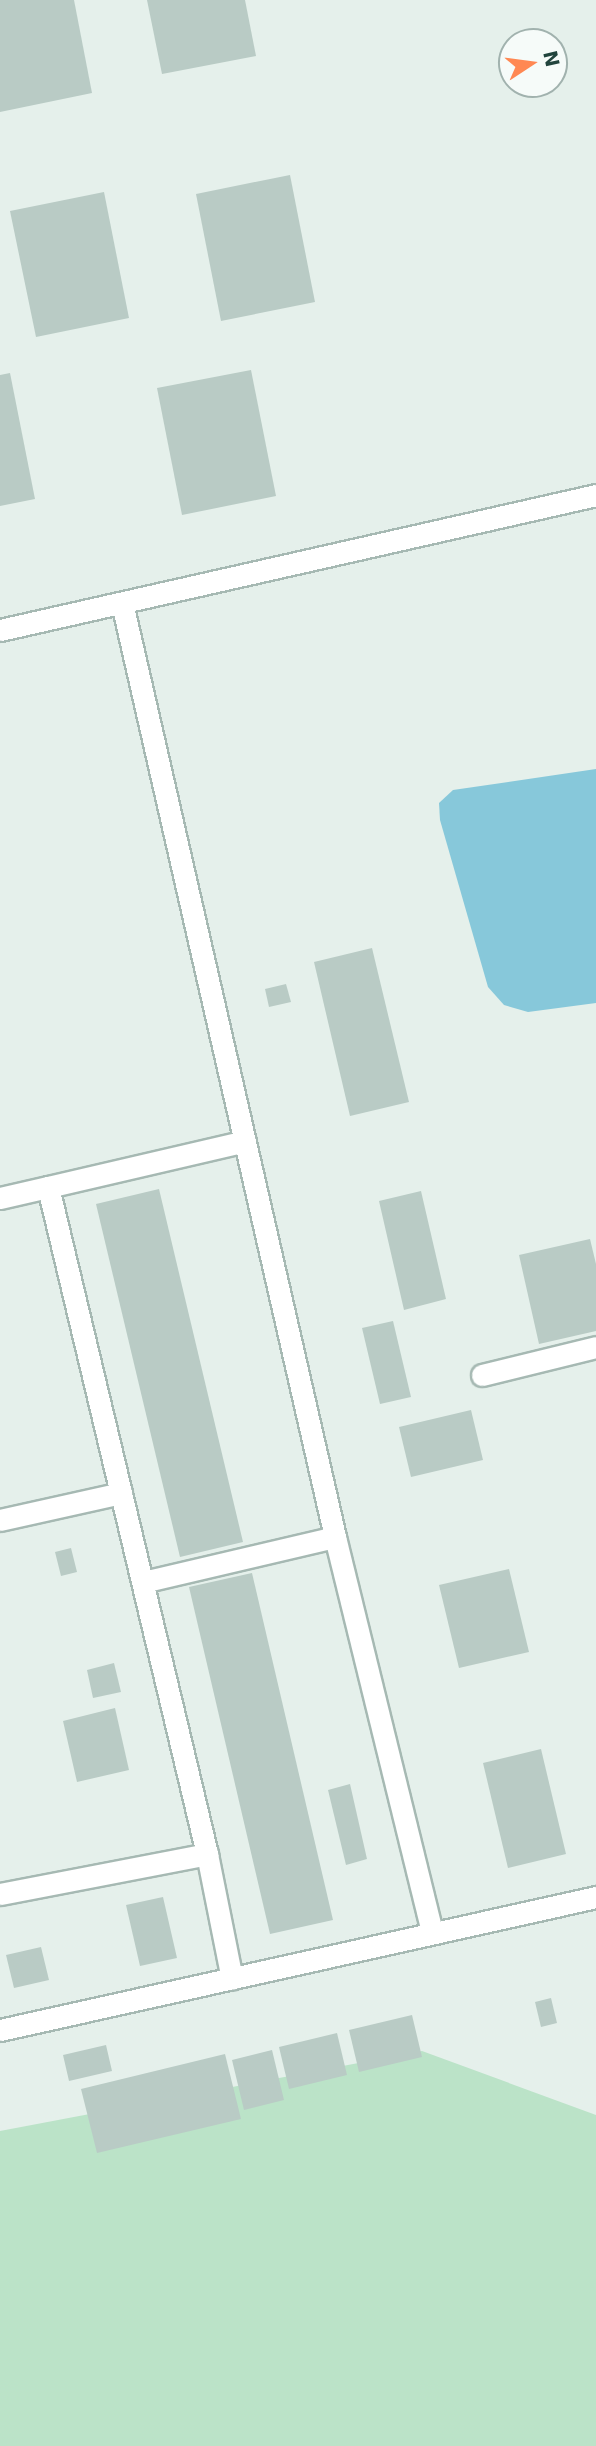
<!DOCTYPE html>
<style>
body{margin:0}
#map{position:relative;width:596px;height:2446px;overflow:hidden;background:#e5f0eb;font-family:"DejaVu Sans",sans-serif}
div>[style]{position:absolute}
.green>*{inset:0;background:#bbe3c8}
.water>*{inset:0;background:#87c8da}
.building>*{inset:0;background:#b9cbc5}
.roads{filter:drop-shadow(2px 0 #a6b9b3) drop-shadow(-2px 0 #a6b9b3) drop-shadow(0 2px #a6b9b3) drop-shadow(0 -2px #a6b9b3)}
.street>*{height:21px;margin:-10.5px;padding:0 10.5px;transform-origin:10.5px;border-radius:10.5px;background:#fff}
span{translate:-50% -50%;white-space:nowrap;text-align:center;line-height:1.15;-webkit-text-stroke:5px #f6fbf9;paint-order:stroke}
.north{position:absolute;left:498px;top:28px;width:70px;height:70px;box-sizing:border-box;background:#f6fbf9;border:2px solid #a1b2ae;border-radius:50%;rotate:77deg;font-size:19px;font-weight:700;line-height:28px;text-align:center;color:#21443d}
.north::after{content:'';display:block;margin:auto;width:24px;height:32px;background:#ff8853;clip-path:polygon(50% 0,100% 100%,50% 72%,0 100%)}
</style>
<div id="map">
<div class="green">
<i style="clip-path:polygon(422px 2051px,596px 2115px,596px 2446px,0 2446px,0 2131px)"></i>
</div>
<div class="water">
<i style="clip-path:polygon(596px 769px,596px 1003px,528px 1012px,504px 1005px,488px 987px,440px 820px,439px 803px,453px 790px)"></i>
</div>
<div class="building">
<i style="clip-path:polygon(0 0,74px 0,92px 93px,0 112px)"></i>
<i style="clip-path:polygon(147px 0,245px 0,256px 56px,162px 74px)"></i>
<i style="clip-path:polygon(290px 175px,315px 302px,221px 321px,196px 194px)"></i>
<i style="clip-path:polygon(104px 192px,129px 318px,36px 337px,10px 211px)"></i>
<i style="clip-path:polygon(251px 370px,276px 496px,182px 515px,157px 388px)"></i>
<i style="clip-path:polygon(10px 373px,35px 499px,0 506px,0 375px)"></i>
<i style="clip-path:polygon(372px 948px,409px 1102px,350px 1116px,314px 962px)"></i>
<i style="clip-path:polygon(286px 984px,291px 1002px,269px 1007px,265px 989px)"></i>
<i style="clip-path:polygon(159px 1189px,243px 1542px,180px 1557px,96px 1204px)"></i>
<i style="clip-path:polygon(421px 1191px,446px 1299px,404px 1310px,379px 1201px)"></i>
<i style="clip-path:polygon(590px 1239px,596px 1264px,596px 1331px,539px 1344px,519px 1255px)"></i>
<i style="clip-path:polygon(393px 1321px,411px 1397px,380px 1404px,362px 1328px)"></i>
<i style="clip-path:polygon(471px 1410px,483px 1460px,411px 1477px,399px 1427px)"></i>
<i style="clip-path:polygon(71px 1548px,77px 1572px,61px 1576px,55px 1552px)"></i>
<i style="clip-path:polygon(509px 1569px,529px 1652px,459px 1668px,439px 1585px)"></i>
<i style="clip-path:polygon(252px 1573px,333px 1920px,270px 1934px,189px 1587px)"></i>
<i style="clip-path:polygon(114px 1663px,121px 1692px,93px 1698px,87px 1670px)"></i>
<i style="clip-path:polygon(115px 1708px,129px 1770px,77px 1782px,63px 1721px)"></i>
<i style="clip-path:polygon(541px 1749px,566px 1854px,508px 1868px,483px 1763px)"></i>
<i style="clip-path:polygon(350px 1784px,367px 1859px,346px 1865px,328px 1790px)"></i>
<i style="clip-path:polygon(163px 1897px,177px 1958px,140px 1966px,126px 1905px)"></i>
<i style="clip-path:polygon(41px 1947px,49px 1980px,14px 1988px,6px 1955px)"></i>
<i style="clip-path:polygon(551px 1998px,557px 2023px,541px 2027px,535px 2002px)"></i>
<i style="clip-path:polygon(412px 2015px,422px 2057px,359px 2072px,349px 2030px)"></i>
<i style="clip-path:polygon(337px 2033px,347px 2075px,289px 2089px,279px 2047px)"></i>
<i style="clip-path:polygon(106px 2045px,112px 2071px,69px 2081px,63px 2055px)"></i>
<i style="clip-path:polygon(272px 2050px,284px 2100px,244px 2110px,232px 2060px)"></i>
<i style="clip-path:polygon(225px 2054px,241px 2119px,97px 2153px,81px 2089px)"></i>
</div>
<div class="roads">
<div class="street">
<i style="left:122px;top:603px;width:958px;rotate:77.15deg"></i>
<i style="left:335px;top:1537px;width:407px;rotate:76.2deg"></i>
<i style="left:0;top:630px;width:611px;rotate:-12.76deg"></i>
<i style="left:48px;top:1187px;width:202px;rotate:-13.1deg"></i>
<i style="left:0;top:1198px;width:49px;rotate:-12.9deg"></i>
<i style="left:48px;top:1187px;width:686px;rotate:76.59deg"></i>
<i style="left:207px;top:1854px;width:127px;rotate:78.7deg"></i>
<i style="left:482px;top:1375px;width:117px;rotate:-13.8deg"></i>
<i style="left:0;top:1520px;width:124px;rotate:-12.6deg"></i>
<i style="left:143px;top:1582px;width:197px;rotate:-13.2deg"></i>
<i style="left:0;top:1894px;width:211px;rotate:-10.9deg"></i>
<i style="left:0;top:2030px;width:611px;rotate:-12.58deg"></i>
</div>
</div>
<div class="north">N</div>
</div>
